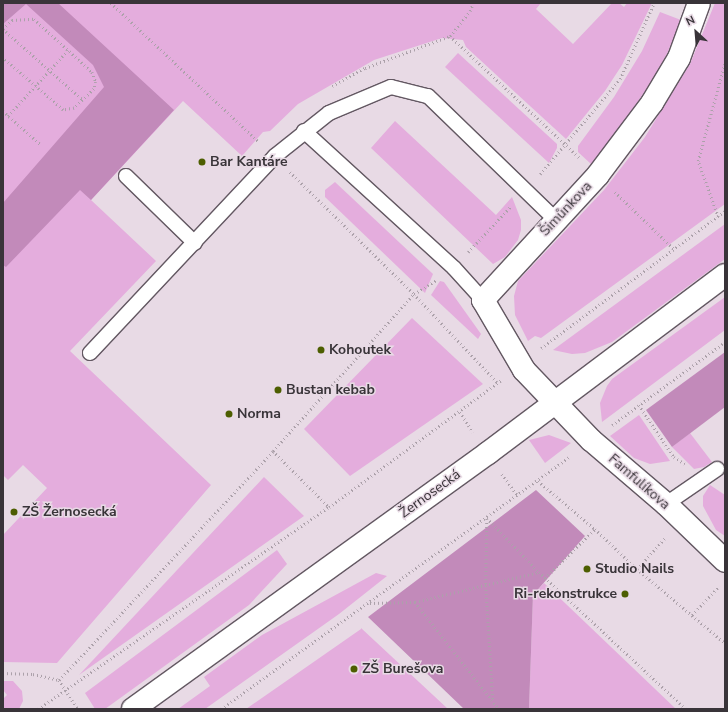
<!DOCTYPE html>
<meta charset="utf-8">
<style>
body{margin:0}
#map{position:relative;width:728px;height:712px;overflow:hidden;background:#e8dae5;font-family:"Nunito Sans",sans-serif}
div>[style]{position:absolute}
.green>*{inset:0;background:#e4addd}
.forest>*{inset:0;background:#c28aba}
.path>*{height:2.5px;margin-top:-1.25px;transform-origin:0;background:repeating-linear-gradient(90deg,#aca1aa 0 1px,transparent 0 4px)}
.roads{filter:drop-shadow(1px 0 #635862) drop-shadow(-1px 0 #635862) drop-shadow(0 1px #635862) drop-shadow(0 -1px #635862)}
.lane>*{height:14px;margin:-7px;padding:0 7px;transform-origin:7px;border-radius:7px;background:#fff}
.street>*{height:22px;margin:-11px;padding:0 11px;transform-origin:11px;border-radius:11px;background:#fff}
.secondary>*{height:22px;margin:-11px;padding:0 11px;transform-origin:11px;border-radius:11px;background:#fff}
.dots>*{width:11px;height:11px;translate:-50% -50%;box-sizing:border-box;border:2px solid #e8dae5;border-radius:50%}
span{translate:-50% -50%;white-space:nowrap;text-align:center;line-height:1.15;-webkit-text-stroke:3px #e8dae5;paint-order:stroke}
.poi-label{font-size:14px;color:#393439;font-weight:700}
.left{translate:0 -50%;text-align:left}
.right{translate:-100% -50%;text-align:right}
.street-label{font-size:14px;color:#393439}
.frame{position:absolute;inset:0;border:4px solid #393439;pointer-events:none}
.north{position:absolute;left:676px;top:12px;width:40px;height:40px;-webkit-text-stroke:3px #e8dae5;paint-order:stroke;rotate:334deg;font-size:11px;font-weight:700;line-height:16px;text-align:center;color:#393439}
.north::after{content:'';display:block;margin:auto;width:14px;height:18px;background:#393439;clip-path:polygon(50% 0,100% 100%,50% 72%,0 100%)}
</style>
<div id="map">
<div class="green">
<i style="clip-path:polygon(3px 3px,541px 3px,536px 9px,573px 44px,612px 3px,619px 3px,624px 7px,627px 3px,652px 3px,622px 65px,605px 91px,566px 139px,466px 47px,463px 40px,442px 38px,374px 60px,298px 104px,270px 131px,263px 132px,242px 156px,183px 101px,91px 200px,156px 261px,70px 351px,211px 485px,57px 663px,3px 662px,3px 535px,47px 488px,23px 465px,8px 480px,3px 475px)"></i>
<i style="clip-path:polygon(715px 3px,725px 4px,725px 204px,541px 338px,535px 336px,528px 341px,515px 315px,514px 296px,518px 281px,604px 190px,645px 137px,690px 64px)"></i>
<i style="clip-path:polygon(660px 12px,681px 20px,667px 54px,650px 84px,607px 146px,591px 164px,578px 152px,578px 146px,614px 97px,642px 51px)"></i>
<i style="clip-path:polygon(458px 53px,557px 144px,557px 148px,549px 163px,445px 67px)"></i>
<i style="clip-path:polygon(395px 121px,496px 215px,512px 197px,521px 220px,521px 230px,518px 240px,505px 257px,493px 264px,371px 148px)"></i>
<i style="clip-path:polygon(335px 182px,433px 274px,425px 293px,325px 197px,325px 190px)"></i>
<i style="clip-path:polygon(725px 224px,725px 259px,612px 342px,585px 353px,572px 354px,553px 350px)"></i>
<i style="clip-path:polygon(440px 281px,444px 282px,481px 334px,478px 339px,431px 295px)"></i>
<i style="clip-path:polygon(725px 297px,725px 330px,602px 422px,600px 403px,607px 386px,612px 379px)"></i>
<i style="clip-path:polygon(412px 318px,483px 384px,350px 476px,304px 429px)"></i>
<i style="clip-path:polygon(639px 415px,670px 461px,650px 464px,634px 458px,610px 436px)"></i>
<i style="clip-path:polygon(690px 433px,712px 462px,704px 467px,694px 469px,672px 447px)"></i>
<i style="clip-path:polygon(549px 435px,571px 443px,545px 463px,529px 440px)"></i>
<i style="clip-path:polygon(264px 477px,304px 516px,79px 675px,235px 508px)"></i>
<i style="clip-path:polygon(710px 485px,725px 495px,725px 536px,716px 530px,703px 506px,703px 496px)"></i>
<i style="clip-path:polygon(277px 550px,287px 564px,249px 605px,105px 709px,95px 709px,85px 693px)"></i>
<i style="clip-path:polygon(376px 573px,387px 576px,339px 614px,205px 709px,178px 709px,210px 686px,204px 677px,262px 635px)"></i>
<i style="clip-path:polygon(544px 583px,676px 709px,529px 709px,533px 595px)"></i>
<i style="clip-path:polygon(361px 628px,448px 709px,246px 709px,361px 629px)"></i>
<i style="clip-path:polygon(3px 681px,13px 681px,22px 691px,23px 701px,19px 709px,3px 709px,3px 699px,7px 695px,3px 690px)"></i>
</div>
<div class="forest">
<i style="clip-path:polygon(3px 3px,58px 3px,174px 110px,91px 200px,80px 190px,6px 267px,3px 265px,3px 203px,104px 87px,93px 65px,26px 4px,3px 24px)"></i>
<i style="clip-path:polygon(725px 352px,725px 407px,672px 447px,646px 410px)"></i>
<i style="clip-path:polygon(536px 490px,585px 536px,533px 595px,529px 709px,464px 709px,368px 617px)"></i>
</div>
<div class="path">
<i style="left:111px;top:3px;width:203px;rotate:43.2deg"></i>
<i style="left:3px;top:29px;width:13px;rotate:-45deg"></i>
<i style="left:12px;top:20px;width:22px;rotate:-3deg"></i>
<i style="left:34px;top:19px;width:79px;rotate:42.4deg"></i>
<i style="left:92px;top:72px;width:11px;rotate:68deg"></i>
<i style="left:96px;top:82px;width:7px;rotate:106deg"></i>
<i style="left:94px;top:89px;width:28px;rotate:136deg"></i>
<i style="left:74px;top:108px;width:11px;rotate:170deg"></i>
<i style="left:63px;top:110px;width:79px;rotate:-139.1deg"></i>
<i style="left:3px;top:29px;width:107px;rotate:41.6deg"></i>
<i style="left:450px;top:36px;width:178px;rotate:43.2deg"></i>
<i style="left:332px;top:86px;width:38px;rotate:-29deg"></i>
<i style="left:365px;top:68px;width:91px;rotate:-20.6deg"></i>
<i style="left:450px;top:36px;width:32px;rotate:-51deg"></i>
<i style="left:470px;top:11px;width:9px;rotate:-69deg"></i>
<i style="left:3px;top:111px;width:50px;rotate:41.7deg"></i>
<i style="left:8px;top:116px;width:89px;rotate:-47.7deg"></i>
<i style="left:290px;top:172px;width:174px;rotate:44.5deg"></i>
<i style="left:414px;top:294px;width:121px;rotate:46.7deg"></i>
<i style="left:540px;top:174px;width:124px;rotate:-49.9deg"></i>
<i style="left:620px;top:79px;width:83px;rotate:-65.9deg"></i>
<i style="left:615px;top:192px;width:82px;rotate:44deg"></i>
<i style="left:718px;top:217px;width:59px;rotate:-109.7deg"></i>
<i style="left:698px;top:161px;width:103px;rotate:-74.7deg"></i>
<i style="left:468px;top:252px;width:63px;rotate:-46.9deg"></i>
<i style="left:541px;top:348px;width:229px;rotate:-36.7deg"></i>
<i style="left:639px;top:405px;width:63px;rotate:56.1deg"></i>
<i style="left:674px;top:457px;width:13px;rotate:32deg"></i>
<i style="left:460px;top:412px;width:24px;rotate:57deg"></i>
<i style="left:612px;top:425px;width:140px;rotate:-36.3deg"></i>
<i style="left:273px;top:451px;width:79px;rotate:45deg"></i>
<i style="left:502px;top:474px;width:27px;rotate:54deg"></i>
<i style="left:538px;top:481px;width:75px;rotate:40.1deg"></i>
<i style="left:487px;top:518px;width:75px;rotate:46.1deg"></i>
<i style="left:539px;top:572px;width:201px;rotate:43deg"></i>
<i style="left:487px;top:519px;width:67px;rotate:90.9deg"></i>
<i style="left:486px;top:586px;width:115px;rotate:86.5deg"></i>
<i style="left:637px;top:569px;width:42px;rotate:-47.9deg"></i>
<i style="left:545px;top:578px;width:70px;rotate:-44.4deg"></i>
<i style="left:595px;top:529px;width:58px;rotate:43.6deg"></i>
<i style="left:637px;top:569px;width:115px;rotate:40.1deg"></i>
<i style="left:415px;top:602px;width:128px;rotate:-13.6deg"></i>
<i style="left:370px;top:603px;width:45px;rotate:-1.3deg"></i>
<i style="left:415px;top:602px;width:136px;rotate:51.9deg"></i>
<i style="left:692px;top:615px;width:40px;rotate:-47deg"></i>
<i style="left:3px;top:673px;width:30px;rotate:2deg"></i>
<i style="left:33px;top:674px;width:27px;rotate:13deg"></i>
<i style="left:59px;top:680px;width:35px;rotate:57deg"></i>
<i style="left:59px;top:680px;width:313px;rotate:-46.9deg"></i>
<i style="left:273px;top:451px;width:211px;rotate:-48.1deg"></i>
<i style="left:414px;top:294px;width:26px;rotate:-32deg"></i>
<i style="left:38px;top:709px;width:354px;rotate:-34.8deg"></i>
<i style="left:329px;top:507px;width:214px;rotate:-36.4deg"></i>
<i style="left:221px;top:709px;width:431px;rotate:-35.9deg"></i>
</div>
<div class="roads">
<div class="lane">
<i style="left:304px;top:131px;width:203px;rotate:42.4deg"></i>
<i style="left:454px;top:268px;width:43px;rotate:47.8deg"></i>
<i style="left:126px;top:176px;width:96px;rotate:44.2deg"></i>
<i style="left:90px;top:353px;width:270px;rotate:-46.8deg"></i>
<i style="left:275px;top:156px;width:69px;rotate:-38.5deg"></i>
<i style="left:329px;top:113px;width:67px;rotate:-22.8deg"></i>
<i style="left:391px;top:87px;width:38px;rotate:14deg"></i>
<i style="left:428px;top:96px;width:178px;rotate:44.1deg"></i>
<i style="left:666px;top:504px;width:62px;rotate:-34.5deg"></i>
</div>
<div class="street">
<i style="left:699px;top:3px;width:59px;rotate:110deg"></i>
<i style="left:679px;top:58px;width:52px;rotate:121deg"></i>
<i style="left:652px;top:103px;width:90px;rotate:126.9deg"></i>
<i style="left:598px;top:175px;width:170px;rotate:132.6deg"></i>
<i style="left:483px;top:300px;width:81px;rotate:59.6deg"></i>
<i style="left:524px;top:370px;width:97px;rotate:46.3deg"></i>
<i style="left:591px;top:440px;width:99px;rotate:40.5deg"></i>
<i style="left:666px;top:504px;width:82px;rotate:44deg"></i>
</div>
<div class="secondary">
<i style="left:133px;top:709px;width:438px;rotate:-35.8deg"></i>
<i style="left:488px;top:453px;width:296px;rotate:-36.9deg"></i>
</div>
</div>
<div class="dots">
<i style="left:202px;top:162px;background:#4d5e01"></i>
<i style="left:321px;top:350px;background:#4d5e01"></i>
<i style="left:278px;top:390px;background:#4d5e01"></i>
<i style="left:229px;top:414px;background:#4d5e01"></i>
<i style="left:14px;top:512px;background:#4d5e01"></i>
<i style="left:587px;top:569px;background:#4d5e01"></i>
<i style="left:625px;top:594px;background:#4d5e01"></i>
<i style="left:354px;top:669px;background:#4d5e01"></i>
</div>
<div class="poi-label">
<span class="left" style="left:210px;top:162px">Bar Kantáre</span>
<span class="left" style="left:329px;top:350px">Kohoutek</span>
<span class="left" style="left:286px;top:390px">Bustan kebab</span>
<span class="left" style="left:237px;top:414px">Norma</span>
<span class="left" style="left:22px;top:512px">ZŠ Žernosecká</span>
<span class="left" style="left:595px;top:569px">Studio Nails</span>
<span class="right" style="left:617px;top:594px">Ri-rekonstrukce</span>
<span class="left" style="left:362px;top:669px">ZŠ Burešova</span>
</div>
<div class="street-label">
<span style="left:566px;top:209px;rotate:-47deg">Šimůnkova</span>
<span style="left:639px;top:482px;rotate:41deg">Famfulíkova</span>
<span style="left:430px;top:494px;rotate:-36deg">Žernosecká</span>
</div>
<div class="frame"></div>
<div class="north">N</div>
</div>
